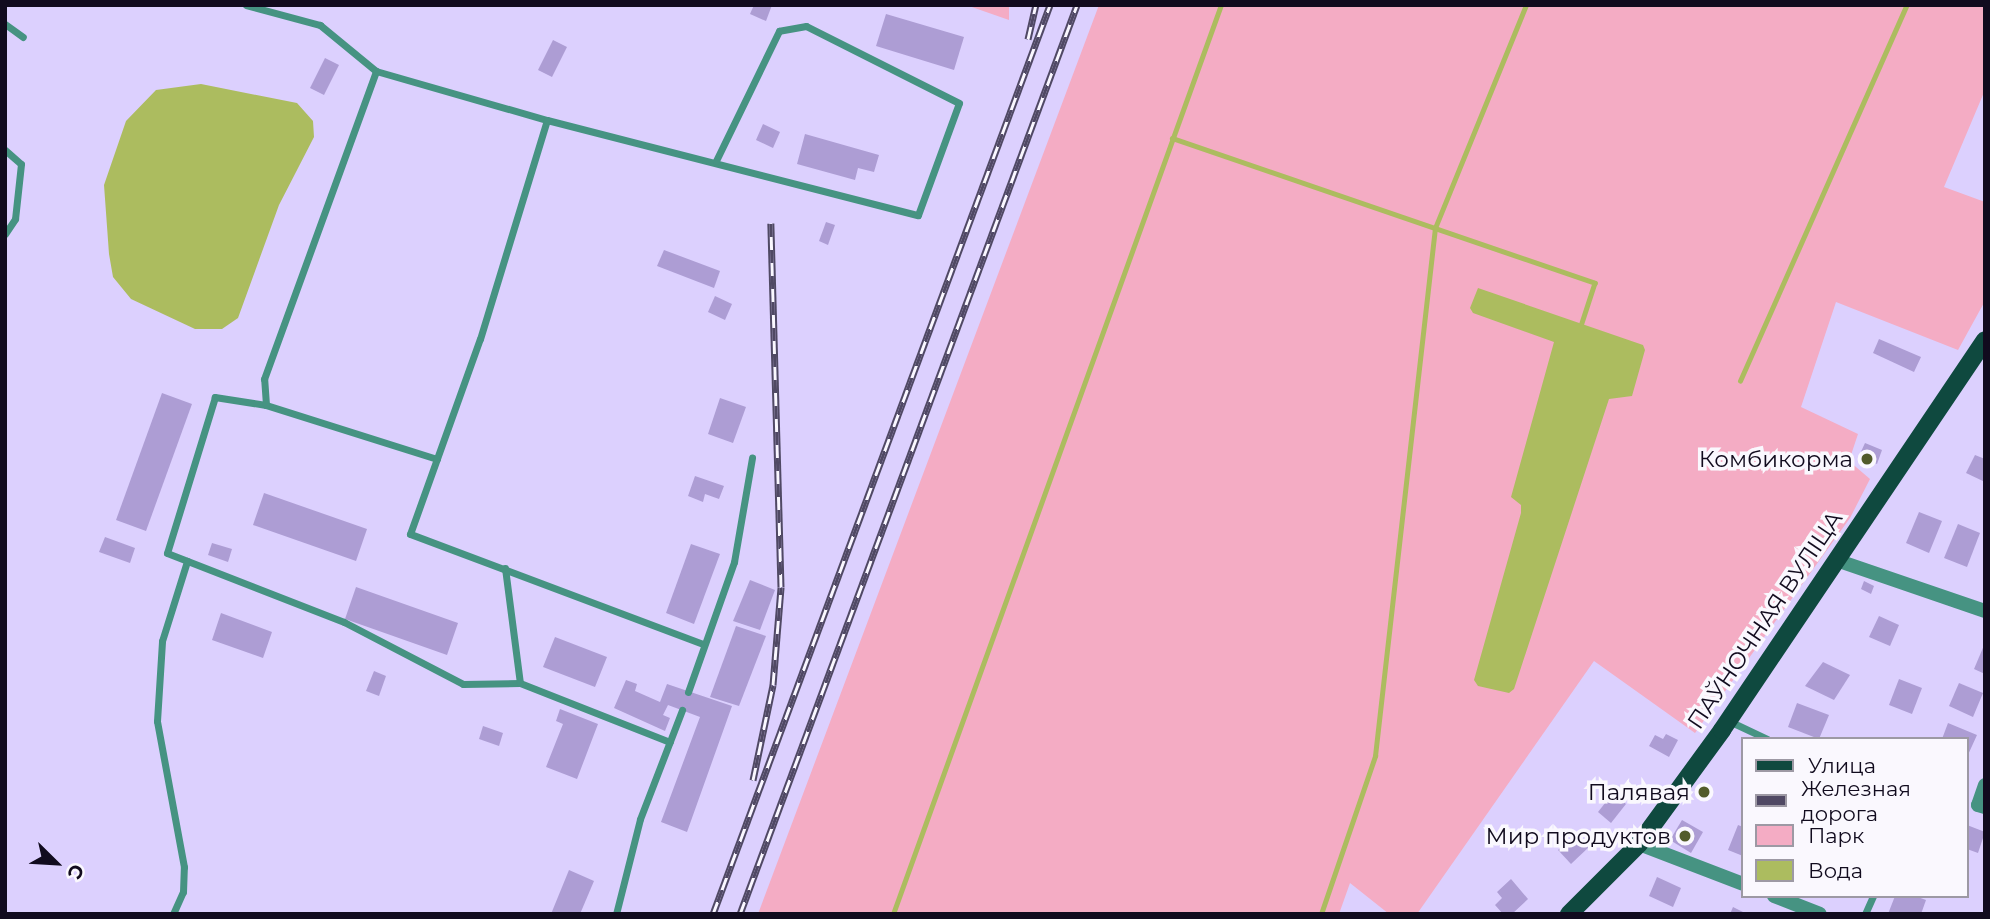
<!DOCTYPE html>
<meta charset="utf-8">
<style>
body{margin:0}
#map{position:relative;width:1990px;height:919px;overflow:hidden;background:#dcd0fe;font-family:Montserrat,sans-serif}
div>[style]{position:absolute}
.green>*{inset:0;background:#f4acc4}
.water>*{inset:0;background:#acbc5f}
.stream>*{height:4.5px;margin:-2.25px;padding:0 2.25px;transform-origin:2.25px;border-radius:2.25px;background:#acbc5f}
.building>*{inset:0;background:#ad9dd4}
.service>*{height:7px;margin:-3.5px;padding:0 3.5px;transform-origin:3.5px;border-radius:3.5px;background:#469382}
.minor>*{height:14px;margin:-7px;padding:0 7px;transform-origin:7px;border-radius:7px;background:#469382}
.primary>*{height:18px;margin:-9px;padding:0 9px;transform-origin:9px;border-radius:9px;background:#0f493f}
.rail>*{height:7px;margin-top:-3.5px;transform-origin:0;background:repeating-linear-gradient(90deg,#faf8fe 0 13px,#504964 0 26px);box-sizing:border-box;border-block:2px solid #504964}
.dots>*{width:19px;height:19px;translate:-50% -50%;box-sizing:border-box;border:4px solid #faf8fe;border-radius:50%}
span{translate:-50% -50%;white-space:nowrap;text-align:center;line-height:1.15;-webkit-text-stroke:7px #faf8fe;paint-order:stroke}
.poi-label{font-size:23px;color:#110b1e}
.right{translate:-100% -50%;text-align:right}
.street-label{font-size:23px;color:#110b1e}
.frame{position:absolute;inset:0;border:7px solid #110b1e;pointer-events:none}
.legend{position:absolute;left:1741px;top:737px;width:228px;height:161px;box-sizing:border-box;background:#faf8fe;border:2px solid #9d99a4;margin:0;padding:9px 12px;list-style:none;font-size:21px;color:#110b1e}
.legend li{display:flex;align-items:center;gap:14px;height:35px}
.legend b{width:35px;border:2px solid #9d99a4}
.north{position:absolute;left:21px;top:828px;width:70px;height:70px;-webkit-text-stroke:5px #faf8fe;paint-order:stroke;rotate:114deg;font-size:19px;font-weight:700;line-height:28px;text-align:center;color:#110b1e}
.north::after{content:'';display:block;margin:auto;width:24px;height:32px;background:#110b1e;clip-path:polygon(50% 0,100% 100%,50% 72%,0 100%)}
</style>
<div id="map">
<div class="green">
<i style="clip-path:polygon(966px 5px,1009px 5px,1009px 20px)"></i>
<i style="clip-path:polygon(1099px 5px,1985px 5px,1985px 90px,1944px 187px,1985px 202px,1985px 301px,1958px 350px,1836px 302px,1801px 407px,1858px 434px,1849px 461px,1870px 479px,1850px 518px,1695px 733px,1594px 661px,1417px 914px,1389px 914px,1350px 883px,1339px 914px,758px 914px)"></i>
</div>
<div class="water">
<i style="clip-path:polygon(201px 84px,297px 103px,313px 121px,314px 137px,279px 205px,238px 318px,222px 329px,195px 329px,131px 299px,113px 277px,109px 254px,104px 185px,126px 121px,156px 90px)"></i>
<i style="clip-path:polygon(1478px 288px,1643px 345px,1645px 350px,1632px 396px,1609px 399px,1514px 689px,1509px 693px,1478px 686px,1474px 680px,1521px 513px,1521px 505px,1511px 497px,1554px 342px,1473px 313px,1470px 308px)"></i>
</div>
<div class="stream">
<i style="left:1172px;top:138px;width:447px;rotate:18.9deg"></i>
<i style="left:1595px;top:283px;width:42px;rotate:108deg"></i>
<i style="left:1740px;top:381px;width:411px;rotate:-66.1deg"></i>
<i style="left:893px;top:914px;width:966px;rotate:-70.16deg"></i>
<i style="left:1321px;top:914px;width:167px;rotate:-71.1deg"></i>
<i style="left:1375px;top:756px;width:531px;rotate:-83.52deg"></i>
<i style="left:1435px;top:228px;width:241px;rotate:-67.8deg"></i>
</div>
<div class="building">
<i style="clip-path:polygon(754px 5px,772px 5px,766px 21px,750px 14px)"></i>
<i style="clip-path:polygon(886px 14px,964px 37px,954px 70px,876px 46px)"></i>
<i style="clip-path:polygon(553px 40px,567px 47px,552px 77px,538px 70px)"></i>
<i style="clip-path:polygon(325px 58px,339px 65px,324px 95px,310px 88px)"></i>
<i style="clip-path:polygon(763px 124px,780px 132px,773px 148px,756px 140px)"></i>
<i style="clip-path:polygon(805px 134px,879px 155px,874px 172px,858px 168px,855px 180px,797px 164px)"></i>
<i style="clip-path:polygon(826px 222px,835px 225px,828px 245px,819px 241px)"></i>
<i style="clip-path:polygon(664px 250px,720px 271px,714px 288px,657px 266px)"></i>
<i style="clip-path:polygon(715px 296px,732px 304px,725px 320px,708px 312px)"></i>
<i style="clip-path:polygon(1879px 339px,1921px 357px,1914px 372px,1873px 353px)"></i>
<i style="clip-path:polygon(162px 393px,192px 404px,146px 531px,116px 520px)"></i>
<i style="clip-path:polygon(720px 398px,746px 407px,733px 443px,708px 434px)"></i>
<i style="clip-path:polygon(1865px 443px,1882px 450px,1877px 464px,1859px 456px)"></i>
<i style="clip-path:polygon(1975px 455px,1985px 459px,1985px 482px,1966px 473px)"></i>
<i style="clip-path:polygon(695px 476px,724px 486px,719px 499px,705px 494px,703px 502px,688px 496px)"></i>
<i style="clip-path:polygon(264px 493px,367px 529px,356px 561px,253px 525px)"></i>
<i style="clip-path:polygon(1919px 512px,1942px 521px,1929px 553px,1906px 543px)"></i>
<i style="clip-path:polygon(1958px 524px,1980px 533px,1967px 567px,1944px 558px)"></i>
<i style="clip-path:polygon(105px 537px,135px 548px,130px 563px,99px 552px)"></i>
<i style="clip-path:polygon(212px 543px,232px 549px,228px 562px,208px 555px)"></i>
<i style="clip-path:polygon(691px 544px,720px 554px,694px 624px,666px 613px)"></i>
<i style="clip-path:polygon(750px 580px,775px 590px,760px 630px,733px 621px)"></i>
<i style="clip-path:polygon(1864px 581px,1874px 586px,1871px 594px,1861px 589px)"></i>
<i style="clip-path:polygon(356px 587px,458px 623px,447px 655px,345px 619px)"></i>
<i style="clip-path:polygon(221px 613px,272px 632px,263px 658px,212px 640px)"></i>
<i style="clip-path:polygon(1879px 616px,1899px 625px,1890px 646px,1869px 637px)"></i>
<i style="clip-path:polygon(736px 626px,766px 636px,739px 706px,710px 697px)"></i>
<i style="clip-path:polygon(555px 637px,607px 657px,595px 687px,543px 667px)"></i>
<i style="clip-path:polygon(1985px 643px,1985px 674px,1974px 669px)"></i>
<i style="clip-path:polygon(1823px 662px,1850px 675px,1834px 700px,1805px 686px)"></i>
<i style="clip-path:polygon(374px 671px,386px 676px,379px 696px,366px 691px)"></i>
<i style="clip-path:polygon(1899px 679px,1922px 688px,1912px 714px,1889px 705px)"></i>
<i style="clip-path:polygon(626px 680px,637px 684px,635px 691px,660px 702px,667px 684px,732px 706px,687px 832px,661px 822px,700px 717px,668px 705px,663px 715px,670px 718px,665px 731px,614px 708px)"></i>
<i style="clip-path:polygon(1959px 683px,1983px 693px,1973px 717px,1949px 706px)"></i>
<i style="clip-path:polygon(1797px 703px,1829px 715px,1819px 739px,1788px 727px)"></i>
<i style="clip-path:polygon(560px 709px,598px 724px,577px 779px,546px 767px,563px 724px,556px 721px)"></i>
<i style="clip-path:polygon(1948px 723px,1977px 735px,1967px 757px,1967px 739px,1942px 739px)"></i>
<i style="clip-path:polygon(483px 726px,503px 733px,499px 746px,479px 739px)"></i>
<i style="clip-path:polygon(1666px 734px,1678px 740px,1669px 757px,1649px 746px,1655px 735px,1663px 739px)"></i>
<i style="clip-path:polygon(1613px 793px,1626px 804px,1611px 823px,1598px 812px)"></i>
<i style="clip-path:polygon(1682px 820px,1703px 832px,1691px 853px,1670px 840px)"></i>
<i style="clip-path:polygon(1738px 825px,1743px 827px,1743px 856px,1728px 850px)"></i>
<i style="clip-path:polygon(1967px 825px,1985px 832px,1978px 853px,1967px 849px)"></i>
<i style="clip-path:polygon(1577px 833px,1590px 846px,1571px 864px,1558px 850px)"></i>
<i style="clip-path:polygon(569px 870px,594px 881px,580px 914px,551px 914px)"></i>
<i style="clip-path:polygon(1657px 877px,1681px 888px,1673px 907px,1649px 896px)"></i>
<i style="clip-path:polygon(1511px 879px,1528px 899px,1512px 914px,1503px 914px,1495px 905px,1502px 898px,1497px 892px)"></i>
<i style="clip-path:polygon(1895px 896px,1915px 896px,1926px 900px,1921px 914px,1888px 914px)"></i>
<i style="clip-path:polygon(1733px 907px,1747px 914px,1730px 914px)"></i>
</div>
<div class="service">
<i style="left:246px;top:5px;width:77px;rotate:15.1deg"></i>
<i style="left:320px;top:25px;width:72px;rotate:39.4deg"></i>
<i style="left:5px;top:24px;width:22px;rotate:36deg"></i>
<i style="left:5px;top:150px;width:21px;rotate:41deg"></i>
<i style="left:21px;top:164px;width:55px;rotate:96.2deg"></i>
<i style="left:15px;top:219px;width:18px;rotate:124deg"></i>
<i style="left:266px;top:405px;width:52px;rotate:-171.1deg"></i>
<i style="left:215px;top:397px;width:163px;rotate:107.1deg"></i>
<i style="left:167px;top:553px;width:190px;rotate:21.3deg"></i>
<i style="left:344px;top:622px;width:134px;rotate:27.5deg"></i>
<i style="left:463px;top:684px;width:57px;rotate:-1deg"></i>
<i style="left:437px;top:459px;width:179px;rotate:-162.5deg"></i>
<i style="left:266px;top:405px;width:26px;rotate:-94deg"></i>
<i style="left:264px;top:379px;width:328px;rotate:-70deg"></i>
<i style="left:376px;top:71px;width:178px;rotate:16deg"></i>
<i style="left:505px;top:568px;width:116px;rotate:82.6deg"></i>
<i style="left:520px;top:683px;width:161px;rotate:21.5deg"></i>
<i style="left:703px;top:644px;width:313px;rotate:-159.4deg"></i>
<i style="left:410px;top:534px;width:207px;rotate:-70.3deg"></i>
<i style="left:480px;top:339px;width:229px;rotate:-73deg"></i>
<i style="left:547px;top:120px;width:383px;rotate:14.4deg"></i>
<i style="left:918px;top:215px;width:119px;rotate:-69.9deg"></i>
<i style="left:959px;top:103px;width:171px;rotate:-153.3deg"></i>
<i style="left:806px;top:26px;width:27px;rotate:170deg"></i>
<i style="left:779px;top:31px;width:144px;rotate:115.9deg"></i>
<i style="left:688px;top:692px;width:138px;rotate:-70.5deg"></i>
<i style="left:734px;top:562px;width:106px;rotate:-80.2deg"></i>
<i style="left:1729px;top:721px;width:42px;rotate:25.3deg"></i>
<i style="left:173px;top:914px;width:24px;rotate:-66deg"></i>
<i style="left:183px;top:892px;width:25px;rotate:-88deg"></i>
<i style="left:184px;top:867px;width:148px;rotate:-100.5deg"></i>
<i style="left:157px;top:721px;width:80px;rotate:-86.4deg"></i>
<i style="left:162px;top:641px;width:84px;rotate:-72.6deg"></i>
<i style="left:616px;top:914px;width:98px;rotate:-75.8deg"></i>
<i style="left:640px;top:819px;width:117px;rotate:-68.9deg"></i>
<i style="left:1865px;top:914px;width:20px;rotate:-66deg"></i>
</div>
<div class="minor">
<i style="left:1836px;top:560px;width:157px;rotate:18.9deg"></i>
<i style="left:1985px;top:785px;width:21px;rotate:109deg"></i>
<i style="left:1978px;top:805px;width:7px;rotate:16deg"></i>
<i style="left:1639px;top:844px;width:111px;rotate:21deg"></i>
<i style="left:1774px;top:896px;width:49px;rotate:21.4deg"></i>
</div>
<div class="primary">
<i style="left:1569px;top:914px;width:99px;rotate:-45deg"></i>
<i style="left:1639px;top:844px;width:141px;rotate:-53.9deg"></i>
<i style="left:1722px;top:730px;width:470px;rotate:-56deg"></i>
</div>
<div class="rail">
<i style="left:1028px;top:39px;width:35px;rotate:-77deg"></i>
<i style="left:753px;top:780px;width:97px;rotate:-78.1deg"></i>
<i style="left:773px;top:685px;width:98px;rotate:-85.3deg"></i>
<i style="left:781px;top:587px;width:364px;rotate:-91.6deg"></i>
<i style="left:713px;top:914px;width:969px;rotate:-69.66deg"></i>
<i style="left:740px;top:914px;width:969px;rotate:-69.66deg"></i>
</div>
<div class="dots">
<i style="left:1867px;top:459px;background:#525b2a"></i>
<i style="left:1704px;top:792px;background:#525b2a"></i>
<i style="left:1685px;top:836px;background:#525b2a"></i>
</div>
<div class="poi-label">
<span class="right" style="left:1853px;top:459px">Комбикорма</span>
<span class="right" style="left:1690px;top:792px">Палявая</span>
<span class="right" style="left:1671px;top:836px">Мир продуктов</span>
</div>
<div class="street-label">
<span style="left:1765px;top:620px;rotate:-56deg">ПАЎНОЧНАЯ ВУЛІЦА</span>
</div>
<div class="frame"></div>
<ul class="legend">
<li><b style="height:9px;background:#0f493f"></b>Улица</li>
<li><b style="height:9px;background:#504964"></b>Железная дорога</li>
<li><b style="height:19px;background:#f4acc4"></b>Парк</li>
<li><b style="height:19px;background:#acbc5f"></b>Вода</li>
</ul>
<div class="north">С</div>
</div>
